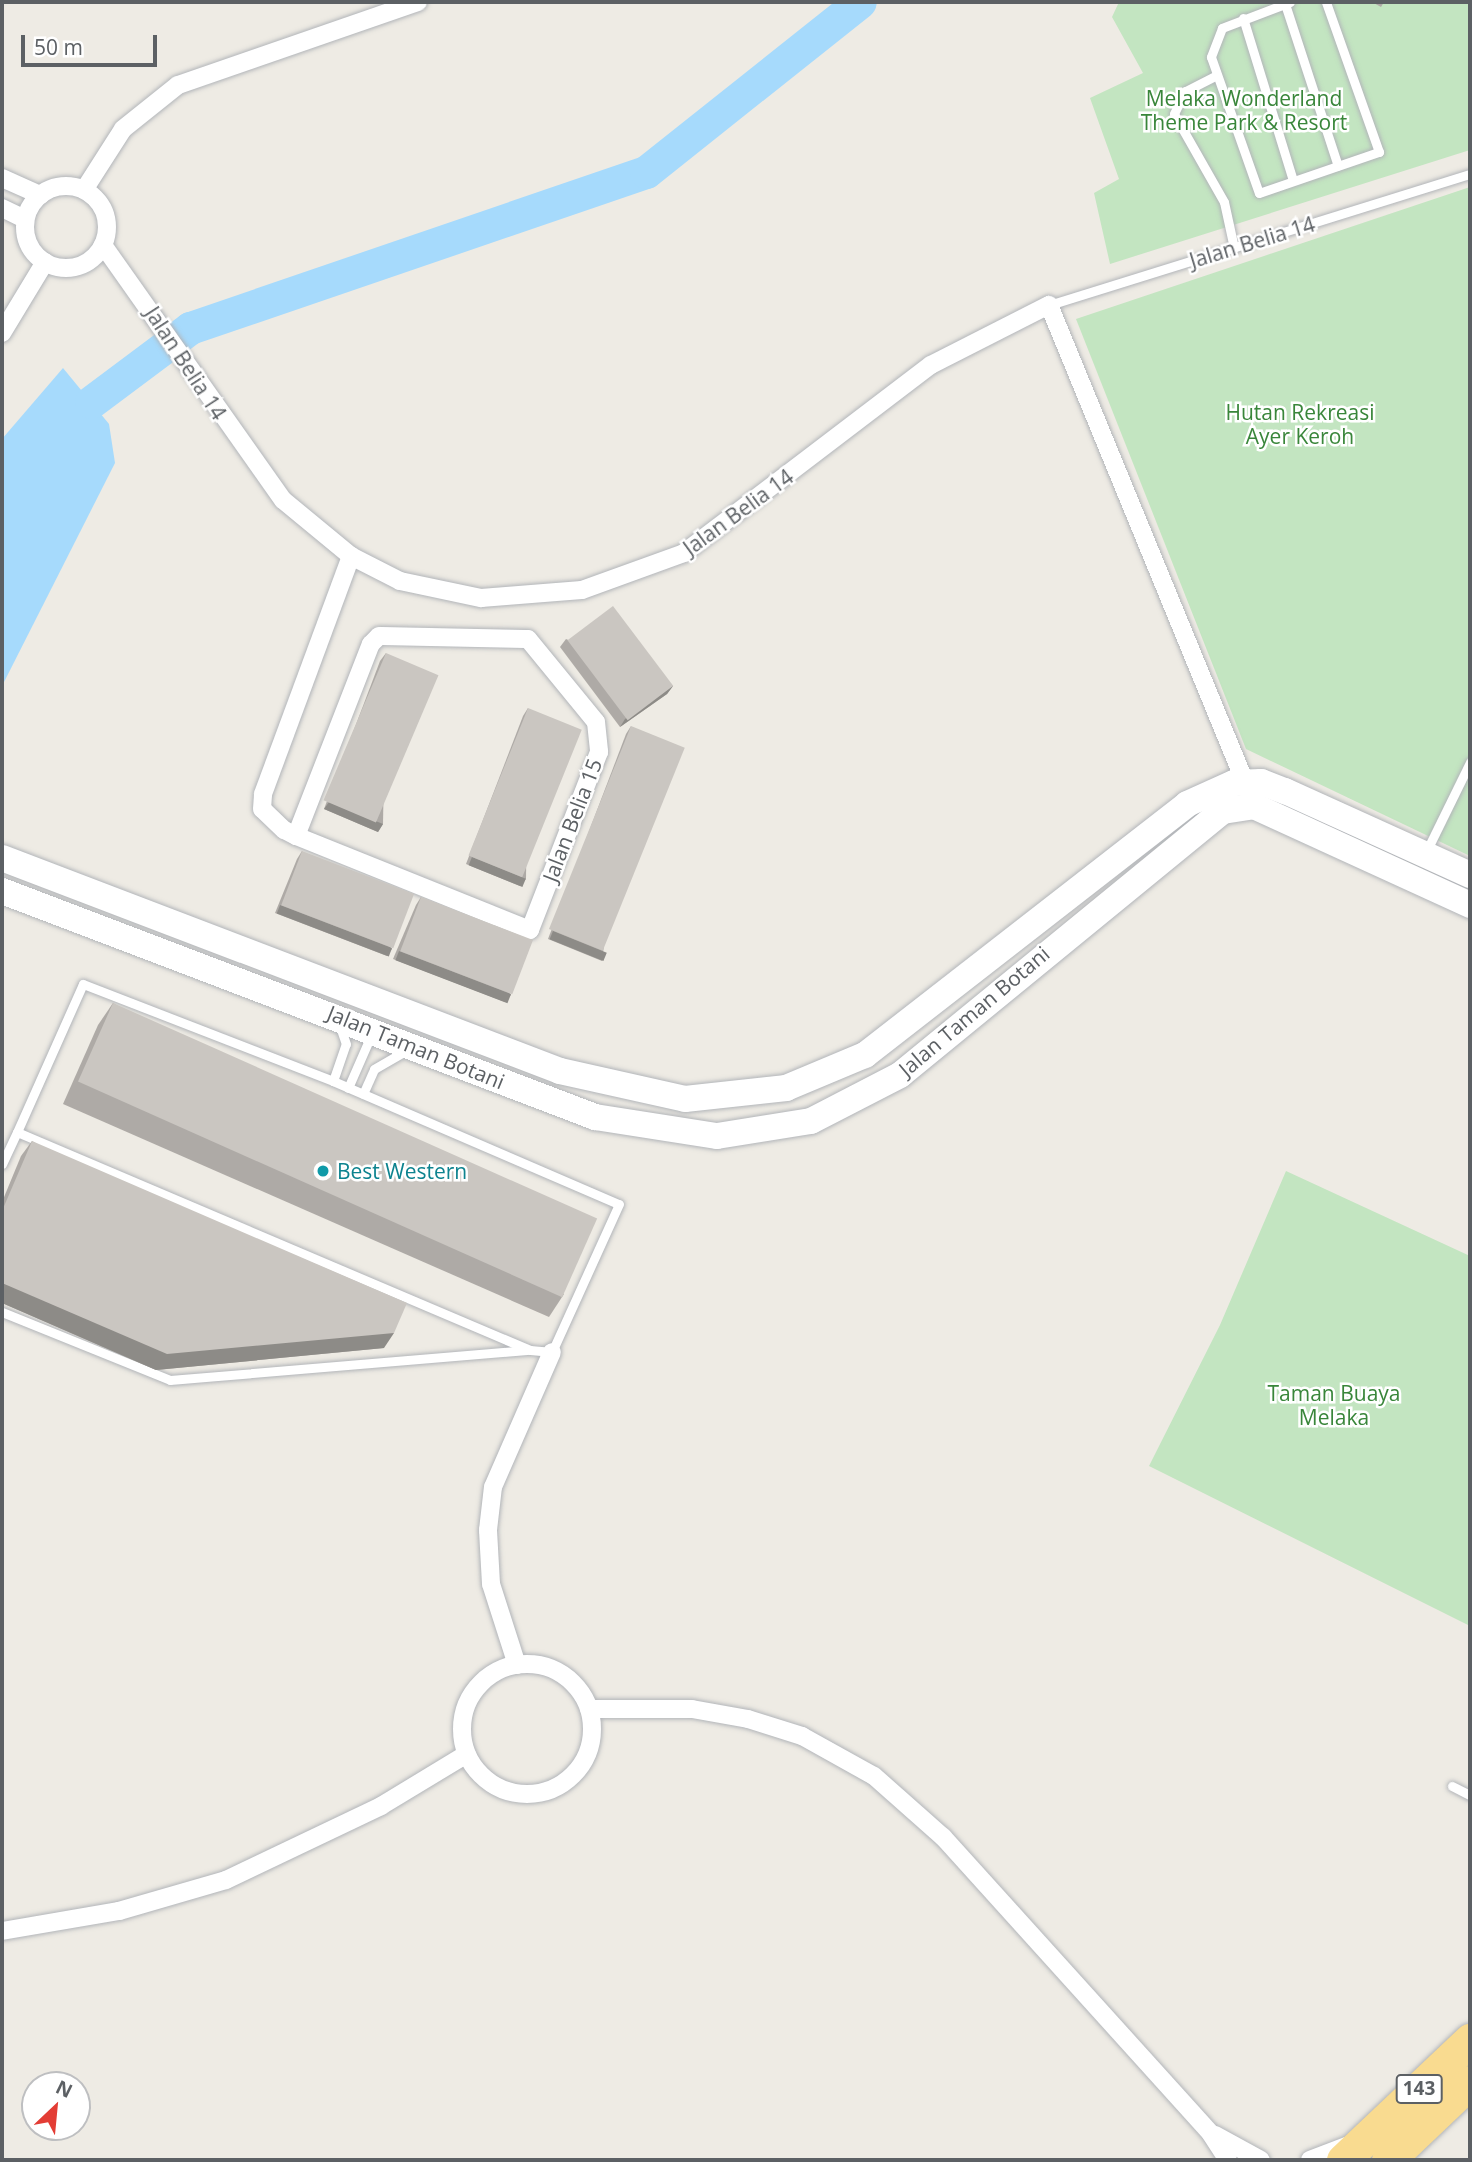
<!DOCTYPE html>
<html>
<head>
<meta charset="utf-8">
<style>
  body { margin:0 }
  #map { position:relative; width:1472px; height:2162px; overflow:hidden; background:#eeebe4; font-family:"Open Sans",sans-serif }
  div>[style] { position:absolute }
  [style*='--x'] { left:calc(var(--x)*1px); top:calc(var(--y)*1px); width:calc(var(--w)*1px); rotate:calc(var(--a)*1deg) }
  .green>* { inset:0; background:#c3e5c1 }
  .water>* { inset:0; background:#a6dafc }
  .river>* { height:33px; margin:-16.5px; padding:0 16.5px; transform-origin:16.5px; border-radius:16.5px; background:#a6dafc }
  .roads { filter:drop-shadow(0 0 2px #b2b5b9) drop-shadow(0 0 2px #b2b5b9) }
  .lane>* { height:9px; margin:-4.5px; padding:0 4.5px; transform-origin:4.5px; border-radius:4.5px; background:#fff }
  .street>* { height:18px; margin:-9px; padding:0 9px; transform-origin:9px; border-radius:9px; background:#fff }
  .street>.ring { margin:-9px; padding:0; box-sizing:content-box; background:none; border:18px solid #fff; border-radius:50% }
  .secondary>* { height:26px; margin:-13px; padding:0 13px; transform-origin:13px; border-radius:13px; background:#fff }
  .highway>* { height:33px; margin:-16.5px; padding:0 16.5px; transform-origin:16.5px; border-radius:16.5px; background:#f9db90 }
  .wall>* { inset:0; background:#aeaaa6 }
  .shaded-wall>* { inset:0; background:#8d8b87; transform-origin:0 0 }
  .building>* { inset:0; background:#cac6c1; transform-origin:0 0 }
  .dots>* { width:19px; height:19px; translate:-50% -50%; box-sizing:border-box; border:4px solid #fff; border-radius:50% }
  span { translate:-50% -50%; white-space:nowrap; text-align:center; line-height:1.15; -webkit-text-stroke:5px #fff; paint-order:stroke }
  .shield-label span { padding:2px 5px; background:#fff; border:2px solid; border-radius:5px; -webkit-text-stroke-width:0 }
  .shield-label { font-size:19px; color:#5c6064; font-weight:700 }
  .park-label { font-size:21px; color:#39863a }
  .street-label { font-size:21px; color:#5c6064 }
  .culture-label { font-size:21px; color:#0d838f }
  .left { translate:0 -50%; text-align:left }
  .frame { position:absolute; inset:0; border:4px solid #5c6064; pointer-events:none }
  .north { position:absolute; left:21px; top:2071px; width:70px; height:70px; box-sizing:border-box; background:#fff; border:2px solid #bebfc1; border-radius:50%; rotate:26deg; font-size:19px; font-weight:700; line-height:28px; text-align:center; color:#5c6064 }
  .north::after { content:''; display:block; margin:auto; width:24px; height:32px; background:#e33d35; clip-path:polygon(50% 0,100% 100%,50% 72%,0 100%) }
  .scale { position:absolute; left:21px; top:35px; width:136px; height:32px; box-sizing:border-box; border:4px solid #5c6064; border-top:0; padding-left:9px; font-size:21px; line-height:24px; white-space:nowrap; color:#5c6064; -webkit-text-stroke:5px #fff; paint-order:stroke }
</style>
</head>
<body>
<div id="map">
  <div class="green">
    <i style="clip-path:polygon(1119px 2px,1470px 2px,1470px 150px,1110px 264px,1094px 193px,1119px 179px,1090px 98px,1143px 73px,1112px 17px)"></i>
    <i style="clip-path:polygon(1470px 187px,1470px 856px,1246px 749px,1076px 319px)"></i>
    <i style="clip-path:polygon(1286px 1171px,1470px 1256px,1470px 1626px,1149px 1466px,1220px 1325px)"></i>
  </div>
  <div class="water">
    <i style="clip-path:polygon(63px 368px,109px 424px,115px 463px,2px 686px,2px 439px)"></i>
  </div>
  <div class="river">
    <i style="--x:91;--y:402;--w:124;--a:-36.8"></i>
    <i style="--x:190;--y:328;--w:482;--a:-18.9"></i>
    <i style="--x:646;--y:172;--w:273;--a:-38.5"></i>
  </div>
  <div class="roads">
    <div class="lane">
      <i style="--x:1290;--y:2;--w:73;--a:159.1"></i>
      <i style="--x:1222;--y:28;--w:31;--a:111"></i>
      <i style="--x:1211;--y:57;--w:144;--a:70.6"></i>
      <i style="--x:1259;--y:193;--w:127;--a:-18.9"></i>
      <i style="--x:1379;--y:152;--w:159;--a:-109.5"></i>
      <i style="--x:1285;--y:4;--w:170;--a:71.9"></i>
      <i style="--x:1243;--y:18;--w:170;--a:72.9"></i>
      <i style="--x:1215;--y:76;--w:34;--a:153"></i>
      <i style="--x:1185;--y:91;--w:25;--a:116"></i>
      <i style="--x:1174;--y:114;--w:101;--a:60.4"></i>
      <i style="--x:1224;--y:202;--w:47;--a:77.7"></i>
      <i style="--x:1049;--y:305;--w:441;--a:-17.3"></i>
      <i style="--x:1426;--y:852;--w:100;--a:-63.9"></i>
      <i style="--x:83;--y:984;--w:268;--a:21.2"></i>
      <i style="--x:333;--y:1081;--w:311;--a:23.3"></i>
      <i style="--x:619;--y:1204;--w:162;--a:114.4"></i>
      <i style="--x:552;--y:1352;--w:22;--a:-175"></i>
      <i style="--x:530;--y:1350;--w:557;--a:-156.98"></i>
      <i style="--x:17;--y:1132;--w:162;--a:-66"></i>
      <i style="--x:333;--y:1081;--w:39;--a:-71"></i>
      <i style="--x:346;--y:1044;--w:18;--a:-109"></i>
      <i style="--x:348;--y:1088;--w:60;--a:-66.4"></i>
      <i style="--x:363;--y:1094;--w:27;--a:-66"></i>
      <i style="--x:374;--y:1069;--w:34;--a:-30"></i>
      <i style="--x:2;--y:1164;--w:35;--a:-65"></i>
      <i style="--x:2;--y:1312;--w:181;--a:22"></i>
      <i style="--x:170;--y:1380;--w:358;--a:-4.8"></i>
      <i style="--x:1452;--y:1786;--w:20;--a:27"></i>
    </div>
    <div class="street">
      <i style="--x:2;--y:178;--w:42;--a:24.1"></i>
      <i class="ring" style="left:25px;top:186px;width:64px;height:64px"></i>
      <i style="--x:84;--y:190;--w:72;--a:-57.4"></i>
      <i style="--x:123;--y:129;--w:70;--a:-38.7"></i>
      <i style="--x:178;--y:85;--w:254;--a:-19.1"></i>
      <i style="--x:2;--y:208;--w:25;--a:26"></i>
      <i style="--x:103;--y:245;--w:312;--a:54.8"></i>
      <i style="--x:283;--y:500;--w:88;--a:39.5"></i>
      <i style="--x:351;--y:556;--w:55;--a:27"></i>
      <i style="--x:400;--y:581;--w:83;--a:11.9"></i>
      <i style="--x:481;--y:598;--w:101;--a:-4.5"></i>
      <i style="--x:582;--y:590;--w:109;--a:-19.9"></i>
      <i style="--x:684;--y:553;--w:310;--a:-37.3"></i>
      <i style="--x:931;--y:365;--w:132;--a:-27"></i>
      <i style="--x:1049;--y:305;--w:526;--a:67.67"></i>
      <i style="--x:2;--y:333;--w:83;--a:-58.8"></i>
      <i style="--x:296;--y:836;--w:206;--a:-68.7"></i>
      <i style="--x:371;--y:644;--w:11;--a:-45"></i>
      <i style="--x:379;--y:636;--w:149;--a:1.2"></i>
      <i style="--x:528;--y:639;--w:107;--a:50.7"></i>
      <i style="--x:596;--y:722;--w:30;--a:84"></i>
      <i style="--x:599;--y:752;--w:191;--a:111.2"></i>
      <i style="--x:530;--y:930;--w:252;--a:-158.1"></i>
      <i style="--x:296;--y:836;--w:13;--a:-153"></i>
      <i style="--x:284;--y:830;--w:30;--a:-136"></i>
      <i style="--x:262;--y:809;--w:15;--a:-86"></i>
      <i style="--x:263;--y:794;--w:254;--a:-69.7"></i>
      <i class="ring" style="left:462px;top:1664px;width:112px;height:112px"></i>
      <i style="--x:517;--y:1665;--w:85;--a:-107.8"></i>
      <i style="--x:491;--y:1584;--w:54;--a:-93.2"></i>
      <i style="--x:488;--y:1530;--w:43;--a:-83.4"></i>
      <i style="--x:493;--y:1487;--w:147;--a:-66.4"></i>
      <i style="--x:589;--y:1709;--w:103;--a:0"></i>
      <i style="--x:692;--y:1709;--w:57;--a:10.1"></i>
      <i style="--x:748;--y:1719;--w:57;--a:17.5"></i>
      <i style="--x:802;--y:1736;--w:82;--a:29.1"></i>
      <i style="--x:874;--y:1776;--w:92;--a:41.5"></i>
      <i style="--x:943;--y:1837;--w:400;--a:47.9"></i>
      <i style="--x:1211;--y:2134;--w:31;--a:57"></i>
      <i style="--x:2;--y:1931;--w:119;--a:-9.7"></i>
      <i style="--x:119;--y:1911;--w:111;--a:-16.2"></i>
      <i style="--x:226;--y:1880;--w:172;--a:-25.5"></i>
      <i style="--x:381;--y:1806;--w:100;--a:-31.2"></i>
      <i style="--x:1215;--y:2135;--w:52;--a:28.5"></i>
      <i style="--x:1310;--y:2160;--w:42;--a:-21"></i>
    </div>
    <div class="secondary">
      <i style="--x:2;--y:858;--w:597;--a:20.89"></i>
      <i style="--x:560;--y:1071;--w:128;--a:12.6"></i>
      <i style="--x:685;--y:1099;--w:102;--a:-6.2"></i>
      <i style="--x:786;--y:1088;--w:86;--a:-22.7"></i>
      <i style="--x:865;--y:1055;--w:408;--a:-37.9"></i>
      <i style="--x:1187;--y:804;--w:51;--a:-24.1"></i>
      <i style="--x:1234;--y:783;--w:27;--a:-2"></i>
      <i style="--x:1261;--y:782;--w:26;--a:21"></i>
      <i style="--x:1285;--y:791;--w:203;--a:24.4"></i>
      <i style="--x:2;--y:891;--w:635;--a:20.86"></i>
      <i style="--x:595;--y:1117;--w:123;--a:8.9"></i>
      <i style="--x:717;--y:1136;--w:95;--a:-9.1"></i>
      <i style="--x:811;--y:1121;--w:100;--a:-27.3"></i>
      <i style="--x:900;--y:1075;--w:417;--a:-39.3"></i>
      <i style="--x:1223;--y:811;--w:31;--a:-9"></i>
      <i style="--x:1254;--y:806;--w:238;--a:24.6"></i>
    </div>
    <div class="highway">
      <i style="--x:1343;--y:2160;--w:175;--a:-43.4"></i>
      <i style="--x:1388;--y:2160;--w:113;--a:-43.6"></i>
    </div>
  </div>
  <div class="wall">
    <i style="clip-path:polygon(1372px 2px,1384px 2px,1381px 7px)"></i>
    <i style="clip-path:polygon(566px 639px,673px 686px,667px 694px,620px 727px,560px 647px)"></i>
    <i style="clip-path:polygon(386px 653px,383px 824px,378px 832px,324px 809px,380px 661px)"></i>
    <i style="clip-path:polygon(528px 708px,526px 879px,520px 886px,466px 864px,523px 716px)"></i>
    <i style="clip-path:polygon(631px 726px,602px 961px,548px 939px,626px 734px)"></i>
    <i style="clip-path:polygon(302px 851px,392px 949px,387px 956px,275px 913px,297px 859px)"></i>
    <i style="clip-path:polygon(421px 897px,511px 995px,505px 1002px,393px 959px,416px 905px)"></i>
    <i style="clip-path:polygon(113px 1003px,564px 1294px,549px 1317px,63px 1104px,98px 1025px)"></i>
    <i style="clip-path:polygon(32px 1141px,384px 1348px,156px 1370px,2px 1303px,2px 1202px,21px 1156px)"></i>
  </div>
  <div class="shaded-wall">
    <i style="clip-path:polygon(673px 686px,667px 694px,620px 727px,625px 719px)"></i>
    <i style="clip-path:polygon(329px 802px,383px 824px,378px 832px,324px 809px)"></i>
    <i style="left:472px;top:857px;width:58px;height:9px;rotate:22deg"></i>
    <i style="left:280px;top:905px;width:120px;height:9px;rotate:21deg"></i>
    <i style="left:553px;top:931px;width:58px;height:9px;rotate:22deg"></i>
    <i style="left:399px;top:951px;width:120px;height:10px;rotate:21deg"></i>
    <i style="clip-path:polygon(2px 1283px,394px 1333px,384px 1348px,156px 1370px,2px 1303px)"></i>
  </div>
  <div class="building">
    <i style="left:613px;top:606px;width:100px;height:57px;rotate:53deg"></i>
    <i style="left:386px;top:653px;width:57px;height:160px;rotate:23deg"></i>
    <i style="left:528px;top:708px;width:58px;height:159px;rotate:22deg"></i>
    <i style="left:631px;top:726px;width:58px;height:219px;rotate:22deg"></i>
    <i style="left:302px;top:851px;width:120px;height:58px;rotate:21deg"></i>
    <i style="left:421px;top:897px;width:120px;height:58px;rotate:21deg"></i>
    <i style="left:113px;top:1003px;width:530px;height:86px;rotate:24deg"></i>
    <i style="clip-path:polygon(32px 1141px,407px 1303px,394px 1333px,167px 1354px,2px 1283px,2px 1211px)"></i>
  </div>
  <div class="dots">
    <i style="left:323px;top:1171px;background:#0f9aa8"></i>
  </div>
  <div class="shield-label">
    <span style="left:1419px;top:2089px">143</span>
  </div>
  <div class="park-label">
    <span style="left:1244px;top:110px">Melaka Wonderland<br>Theme Park &amp; Resort</span>
    <span style="left:1300px;top:424px">Hutan Rekreasi<br>Ayer Keroh</span>
    <span style="left:1334px;top:1405px">Taman Buaya<br>Melaka</span>
  </div>
  <div class="street-label">
    <span style="left:1252px;top:242px;rotate:-17deg">Jalan Belia 14</span>
    <span style="left:186px;top:363px;rotate:57deg">Jalan Belia 14</span>
    <span style="left:738px;top:512px;rotate:-36deg">Jalan Belia 14</span>
    <span style="left:572px;top:820px;rotate:-69deg">Jalan Belia 15</span>
    <span style="left:974px;top:1011px;rotate:-40deg">Jalan Taman Botani</span>
    <span style="left:416px;top:1047px;rotate:22deg">Jalan Taman Botani</span>
  </div>
  <div class="culture-label">
    <span class="left" style="left:337px;top:1171px">Best Western</span>
  </div>
  <div class="frame"></div>
  <div class="north">N</div>
  <div class="scale">50 m</div>
</div>
</body>
</html>
